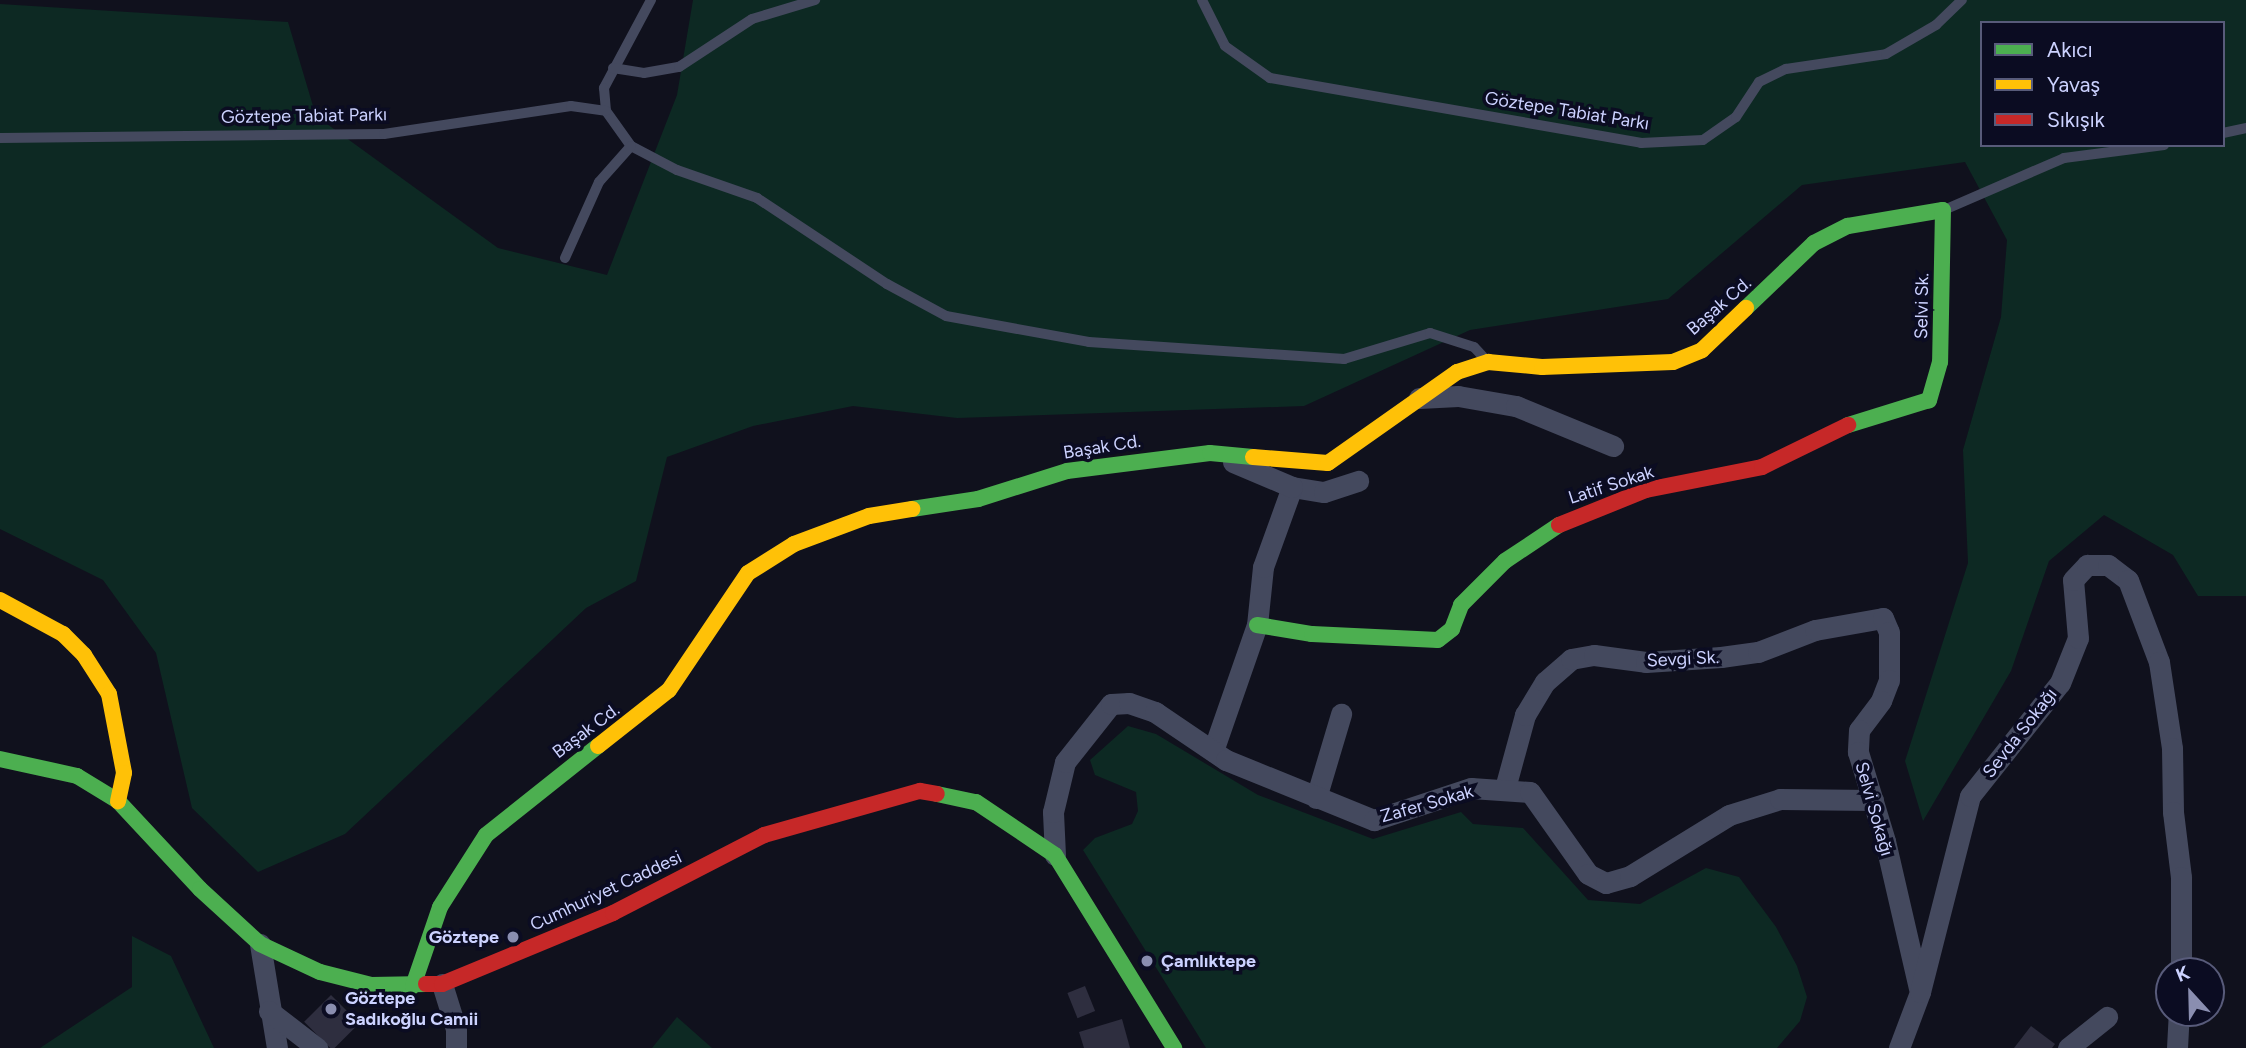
<!DOCTYPE html>
<html>
<head>
<meta charset="utf-8">
<style>
  body { margin:0 }
  #map { position:relative; width:2246px; height:1048px; overflow:hidden; background:#10111d; font-family:Figtree,sans-serif }
  div>[style] { position:absolute }
  [style*='--x'] { left:calc(var(--x)*1px); top:calc(var(--y)*1px); width:calc(var(--w)*1px); rotate:calc(var(--a)*1deg) }
  .green>* { inset:0; background:#0d2923 }
  .building>* { inset:0; background:#2e2e3f; transform-origin:0 0 }
  .lane>* { height:10px; margin:-5px; padding:0 5px; transform-origin:5px; border-radius:5px; background:#44495e }
  .street>* { height:21px; margin:-10.5px; padding:0 10.5px; transform-origin:10.5px; border-radius:10.5px; background:#44495e }
  .fast>* { height:16px; margin:-8px; padding:0 8px; transform-origin:8px; border-radius:8px; background:#4caf50 }
  .slow>* { height:16px; margin:-8px; padding:0 8px; transform-origin:8px; border-radius:8px; background:#ffc107 }
  .jam>* { height:16px; margin:-8px; padding:0 8px; transform-origin:8px; border-radius:8px; background:#c62828 }
  .dots>* { width:19px; height:19px; translate:-50% -50%; box-sizing:border-box; border:4px solid #0b0c22; border-radius:50% }
  span { translate:-50% -50%; white-space:nowrap; text-align:center; line-height:1.15; -webkit-text-stroke:7px #0b0c22; paint-order:stroke }
  .street-label { font-size:18px; color:#ccd2ff }
  .poi-label { font-size:18px; color:#ccd2ff; font-weight:700 }
  .right { translate:-100% -50%; text-align:right }
  .left { translate:0 -50%; text-align:left }
  .legend { position:absolute; left:1980px; top:21px; width:245px; height:126px; box-sizing:border-box; background:#0b0c22; border:2px solid #585b7a; margin:0; padding:9px 12px; list-style:none; font-size:21px; color:#ccd2ff }
  .legend li { display:flex; align-items:center; gap:14px; height:35px }
  .legend b { width:35px; border:2px solid #585b7a }
  .north { position:absolute; left:2155px; top:957px; width:70px; height:70px; box-sizing:border-box; background:#0b0c22; border:2px solid #585b7a; border-radius:50%; rotate:338deg; font-size:19px; font-weight:700; line-height:28px; text-align:center; color:#ccd2ff }
  .north::after { content:''; display:block; margin:auto; width:24px; height:32px; background:#8a8eb0; clip-path:polygon(50% 0,100% 100%,50% 72%,0 100%) }
</style>
</head>
<body>
<div id="map">
  <div class="green">
    <i style="clip-path:polygon(evenodd,693px 0,2246px 0,2246px 596px,2198px 596px,2173px 555px,2104px 515px,2049px 561px,2011px 671px,1923px 821px,1905px 761px,1968px 563px,1963px 450px,2001px 317px,2007px 240px,1965px 162px,1802px 185px,1668px 299px,1470px 330px,1304px 406px,957px 418px,853px 406px,753px 426px,667px 457px,636px 581px,586px 608px,345px 834px,258px 872px,192px 808px,156px 653px,103px 580px,0 529px,0 4px,288px 22px,316px 116px,498px 248px,607px 275px,677px 95px,693px 0,1982px 23px,2223px 23px,2223px 145px,1982px 145px,1982px 23px)"></i>
    <i style="clip-path:polygon(1128px 726px,1156px 734px,1258px 795px,1373px 839px,1461px 812px,1473px 824px,1523px 828px,1588px 900px,1640px 904px,1706px 868px,1739px 877px,1776px 927px,1797px 966px,1807px 997px,1800px 1021px,1777px 1048px,1206px 1048px,1083px 850px,1095px 838px,1132px 824px,1138px 811px,1136px 792px,1095px 775px,1090px 760px)"></i>
    <i style="clip-path:polygon(132px 936px,171px 956px,214px 1048px,40px 1048px,132px 987px)"></i>
    <i style="clip-path:polygon(677px 1017px,712px 1048px,652px 1048px)"></i>
  </div>
  <div class="building">
    <i style="left:1085px;top:986px;width:27px;height:19px;rotate:68deg"></i>
    <i style="left:331px;top:995px;width:40px;height:38px;rotate:45deg"></i>
    <i style="clip-path:polygon(1122px 1019px,1130px 1048px,1084px 1048px,1079px 1032px)"></i>
    <i style="clip-path:polygon(2031px 1026px,2055px 1044px,2052px 1048px,2014px 1048px)"></i>
  </div>
  <div class="lane">
    <i style="--x:651;--y:0;--w:100;--a:118.1"></i>
    <i style="--x:604;--y:88;--w:23;--a:85"></i>
    <i style="--x:606;--y:111;--w:43;--a:54.5"></i>
    <i style="--x:631;--y:146;--w:52;--a:27.6"></i>
    <i style="--x:677;--y:170;--w:85;--a:19.3"></i>
    <i style="--x:757;--y:198;--w:156;--a:33.5"></i>
    <i style="--x:887;--y:284;--w:67;--a:28.5"></i>
    <i style="--x:946;--y:316;--w:145;--a:10.3"></i>
    <i style="--x:1089;--y:342;--w:256;--a:3.8"></i>
    <i style="--x:1344;--y:359;--w:90;--a:-16.8"></i>
    <i style="--x:1430;--y:333;--w:46;--a:17.7"></i>
    <i style="--x:1474;--y:347;--w:18;--a:47"></i>
    <i style="--x:1202;--y:0;--w:51;--a:63.4"></i>
    <i style="--x:1225;--y:46;--w:55;--a:35.4"></i>
    <i style="--x:1270;--y:78;--w:377;--a:9.9"></i>
    <i style="--x:1641;--y:143;--w:62;--a:-2.8"></i>
    <i style="--x:1703;--y:140;--w:40;--a:-34.9"></i>
    <i style="--x:1736;--y:117;--w:42;--a:-56.7"></i>
    <i style="--x:1759;--y:82;--w:30;--a:-26"></i>
    <i style="--x:1786;--y:69;--w:101;--a:-8.5"></i>
    <i style="--x:1886;--y:54;--w:58;--a:-30.1"></i>
    <i style="--x:1936;--y:25;--w:36;--a:-44"></i>
    <i style="--x:613;--y:68;--w:31;--a:9"></i>
    <i style="--x:644;--y:73;--w:36;--a:-10"></i>
    <i style="--x:679;--y:67;--w:87;--a:-33.3"></i>
    <i style="--x:752;--y:19;--w:66;--a:-16.8"></i>
    <i style="--x:2223;--y:133;--w:24;--a:-12"></i>
    <i style="--x:0;--y:138;--w:384;--a:-0.6"></i>
    <i style="--x:384;--y:134;--w:189;--a:-8.5"></i>
    <i style="--x:571;--y:106;--w:35;--a:8"></i>
    <i style="--x:1944;--y:210;--w:131;--a:-23.4"></i>
    <i style="--x:2064;--y:158;--w:101;--a:-7.4"></i>
    <i style="--x:565;--y:258;--w:83;--a:-65.9"></i>
    <i style="--x:599;--y:182;--w:48;--a:-48.4"></i>
  </div>
  <div class="street">
    <i style="--x:1419;--y:398;--w:39;--a:-3"></i>
    <i style="--x:1458;--y:396;--w:59;--a:9.8"></i>
    <i style="--x:1516;--y:406;--w:105;--a:22.4"></i>
    <i style="--x:1292;--y:487;--w:32;--a:9"></i>
    <i style="--x:1324;--y:492;--w:36;--a:-18"></i>
    <i style="--x:1213;--y:751;--w:133;--a:-70.8"></i>
    <i style="--x:1257;--y:625;--w:58;--a:-84.1"></i>
    <i style="--x:1263;--y:567;--w:85;--a:-70.1"></i>
    <i style="--x:1292;--y:487;--w:64;--a:-157"></i>
    <i style="--x:1505;--y:788;--w:76;--a:-74.7"></i>
    <i style="--x:1525;--y:715;--w:39;--a:-59"></i>
    <i style="--x:1545;--y:682;--w:35;--a:-41"></i>
    <i style="--x:1571;--y:659;--w:23;--a:-10"></i>
    <i style="--x:1594;--y:655;--w:52;--a:7.7"></i>
    <i style="--x:1646;--y:662;--w:75;--a:-3.8"></i>
    <i style="--x:1721;--y:657;--w:37;--a:-8"></i>
    <i style="--x:1758;--y:652;--w:61;--a:-21.1"></i>
    <i style="--x:1815;--y:630;--w:69;--a:-10"></i>
    <i style="--x:1883;--y:618;--w:15;--a:67"></i>
    <i style="--x:1889;--y:632;--w:48;--a:90"></i>
    <i style="--x:1889;--y:680;--w:22;--a:111"></i>
    <i style="--x:1881;--y:701;--w:36;--a:127"></i>
    <i style="--x:1859;--y:730;--w:22;--a:93"></i>
    <i style="--x:1858;--y:752;--w:93;--a:73.1"></i>
    <i style="--x:1885;--y:841;--w:151;--a:77"></i>
    <i style="--x:1316;--y:798;--w:88;--a:-73.4"></i>
    <i style="--x:1055;--y:855;--w:43;--a:-92.7"></i>
    <i style="--x:1053;--y:812;--w:51;--a:-76.5"></i>
    <i style="--x:1065;--y:762;--w:74;--a:-51.6"></i>
    <i style="--x:1111;--y:704;--w:18;--a:-3"></i>
    <i style="--x:1129;--y:703;--w:28;--a:19"></i>
    <i style="--x:1155;--y:712;--w:86;--a:34.1"></i>
    <i style="--x:1226;--y:760;--w:160;--a:22.1"></i>
    <i style="--x:1374;--y:820;--w:102;--a:-18.3"></i>
    <i style="--x:1471;--y:788;--w:59;--a:3.9"></i>
    <i style="--x:1530;--y:792;--w:100;--a:54.7"></i>
    <i style="--x:1588;--y:874;--w:20;--a:27"></i>
    <i style="--x:1606;--y:883;--w:25;--a:-16"></i>
    <i style="--x:1630;--y:876;--w:116;--a:-31.6"></i>
    <i style="--x:1729;--y:815;--w:53;--a:-17.4"></i>
    <i style="--x:1780;--y:799;--w:93;--a:0.6"></i>
    <i style="--x:260;--y:944;--w:105;--a:80.7"></i>
    <i style="--x:442;--y:984;--w:47;--a:72.7"></i>
    <i style="--x:456;--y:1029;--w:19;--a:90"></i>
    <i style="--x:269;--y:1011;--w:61;--a:37.6"></i>
    <i style="--x:1899;--y:1048;--w:60;--a:-69.4"></i>
    <i style="--x:1920;--y:992;--w:202;--a:-75.7"></i>
    <i style="--x:1970;--y:796;--w:144;--a:-51.5"></i>
    <i style="--x:2060;--y:683;--w:48;--a:-68.2"></i>
    <i style="--x:2078;--y:638;--w:58;--a:-94.9"></i>
    <i style="--x:2073;--y:580;--w:21;--a:-47"></i>
    <i style="--x:2087;--y:565;--w:21;--a:0"></i>
    <i style="--x:2108;--y:565;--w:25;--a:37"></i>
    <i style="--x:2128;--y:580;--w:88;--a:69.3"></i>
    <i style="--x:2159;--y:662;--w:87;--a:81.4"></i>
    <i style="--x:2172;--y:748;--w:64;--a:89.1"></i>
    <i style="--x:2173;--y:812;--w:65;--a:83"></i>
    <i style="--x:2181;--y:877;--w:94;--a:90"></i>
    <i style="--x:2068;--y:1048;--w:50;--a:-38.5"></i>
    <i style="--x:2177;--y:1048;--w:35;--a:-87"></i>
  </div>
  <div class="fast">
    <i style="--x:1746;--y:308;--w:94;--a:-43.7"></i>
    <i style="--x:1814;--y:243;--w:38;--a:-27"></i>
    <i style="--x:1848;--y:226;--w:96;--a:-9.6"></i>
    <i style="--x:1943;--y:210;--w:152;--a:91.1"></i>
    <i style="--x:1940;--y:362;--w:40;--a:106"></i>
    <i style="--x:1929;--y:400;--w:85;--a:162.8"></i>
    <i style="--x:912;--y:509;--w:67;--a:-8.6"></i>
    <i style="--x:978;--y:499;--w:93;--a:-17.5"></i>
    <i style="--x:1067;--y:471;--w:144;--a:-7.2"></i>
    <i style="--x:1210;--y:453;--w:43;--a:5.3"></i>
    <i style="--x:1257;--y:625;--w:56;--a:9.3"></i>
    <i style="--x:1312;--y:634;--w:126;--a:2.7"></i>
    <i style="--x:1438;--y:640;--w:18;--a:-38"></i>
    <i style="--x:1452;--y:629;--w:26;--a:-69"></i>
    <i style="--x:1461;--y:605;--w:62;--a:-45"></i>
    <i style="--x:1505;--y:561;--w:65;--a:-33.7"></i>
    <i style="--x:0;--y:759;--w:79;--a:12.4"></i>
    <i style="--x:77;--y:776;--w:48;--a:31.4"></i>
    <i style="--x:118;--y:801;--w:120;--a:47"></i>
    <i style="--x:200;--y:889;--w:81;--a:42.5"></i>
    <i style="--x:260;--y:944;--w:66;--a:25"></i>
    <i style="--x:320;--y:972;--w:53;--a:14.3"></i>
    <i style="--x:371;--y:985;--w:55;--a:-1"></i>
    <i style="--x:937;--y:794;--w:40;--a:12"></i>
    <i style="--x:976;--y:802;--w:95;--a:33.9"></i>
    <i style="--x:1055;--y:855;--w:227;--a:58.3"></i>
    <i style="--x:413;--y:986;--w:83;--a:-71.1"></i>
    <i style="--x:440;--y:907;--w:85;--a:-57.4"></i>
    <i style="--x:486;--y:835;--w:143;--a:-38.5"></i>
  </div>
  <div class="slow">
    <i style="--x:1253;--y:457;--w:75;--a:4.6"></i>
    <i style="--x:1328;--y:463;--w:158;--a:-35.2"></i>
    <i style="--x:1457;--y:372;--w:33;--a:-18"></i>
    <i style="--x:1488;--y:362;--w:54;--a:5.3"></i>
    <i style="--x:1542;--y:367;--w:131;--a:-2.2"></i>
    <i style="--x:1673;--y:362;--w:31;--a:-22"></i>
    <i style="--x:1702;--y:350;--w:61;--a:-43.7"></i>
    <i style="--x:0;--y:600;--w:72;--a:28.4"></i>
    <i style="--x:63;--y:634;--w:30;--a:45"></i>
    <i style="--x:84;--y:655;--w:46;--a:57.3"></i>
    <i style="--x:109;--y:694;--w:80;--a:79.2"></i>
    <i style="--x:124;--y:773;--w:29;--a:102"></i>
    <i style="--x:598;--y:746;--w:90;--a:-38.3"></i>
    <i style="--x:669;--y:690;--w:141;--a:-56"></i>
    <i style="--x:748;--y:573;--w:54;--a:-32.2"></i>
    <i style="--x:794;--y:544;--w:80;--a:-20.5"></i>
    <i style="--x:869;--y:516;--w:44;--a:-9.2"></i>
  </div>
  <div class="jam">
    <i style="--x:1559;--y:525;--w:94;--a:-21.9"></i>
    <i style="--x:1646;--y:490;--w:118;--a:-11.2"></i>
    <i style="--x:1762;--y:467;--w:96;--a:-26"></i>
    <i style="--x:426;--y:984;--w:16;--a:0"></i>
    <i style="--x:442;--y:984;--w:185;--a:-22.5"></i>
    <i style="--x:613;--y:913;--w:170;--a:-27.3"></i>
    <i style="--x:764;--y:835;--w:162;--a:-15.8"></i>
    <i style="--x:920;--y:791;--w:17;--a:10"></i>
  </div>
  <div class="dots">
    <i style="left:513px;top:937px;background:#8a8eb0"></i>
    <i style="left:1147px;top:961px;background:#8a8eb0"></i>
    <i style="left:331px;top:1009px;background:#8a8eb0"></i>
  </div>
  <div class="street-label">
    <span style="left:1567px;top:111px;rotate:9deg">Göztepe Tabiat Parkı</span>
    <span style="left:304px;top:116px;rotate:-1deg">Göztepe Tabiat Parkı</span>
    <span style="left:1719px;top:306px;rotate:-41deg">Başak Cd.</span>
    <span style="left:1922px;top:306px;rotate:-89deg">Selvi Sk.</span>
    <span style="left:1102px;top:447px;rotate:-9deg">Başak Cd.</span>
    <span style="left:1611px;top:485px;rotate:-18deg">Latif Sokak</span>
    <span style="left:1683px;top:659px;rotate:-3deg">Sevgi Sk.</span>
    <span style="left:586px;top:731px;rotate:-37deg">Başak Cd.</span>
    <span style="left:2020px;top:733px;rotate:-52deg">Sevda Sokağı</span>
    <span style="left:1427px;top:804px;rotate:-16deg">Zafer Sokak</span>
    <span style="left:1874px;top:809px;rotate:74deg">Selvi Sokağı</span>
    <span style="left:606px;top:891px;rotate:-25deg">Cumhuriyet Caddesi</span>
  </div>
  <div class="poi-label">
    <span class="right" style="left:499px;top:937px">Göztepe</span>
    <span class="left" style="left:1161px;top:961px">Çamlıktepe</span>
    <span class="left" style="left:345px;top:1009px">Göztepe<br>Sadıkoğlu Camii</span>
  </div>
  <ul class="legend">
  <li><b style="height:9px;background:#4caf50"></b>Akıcı</li>
  <li><b style="height:9px;background:#ffc107"></b>Yavaş</li>
  <li><b style="height:9px;background:#c62828"></b>Sıkışık</li>
  </ul>
  <div class="north">K</div>
</div>
</body>
</html>
